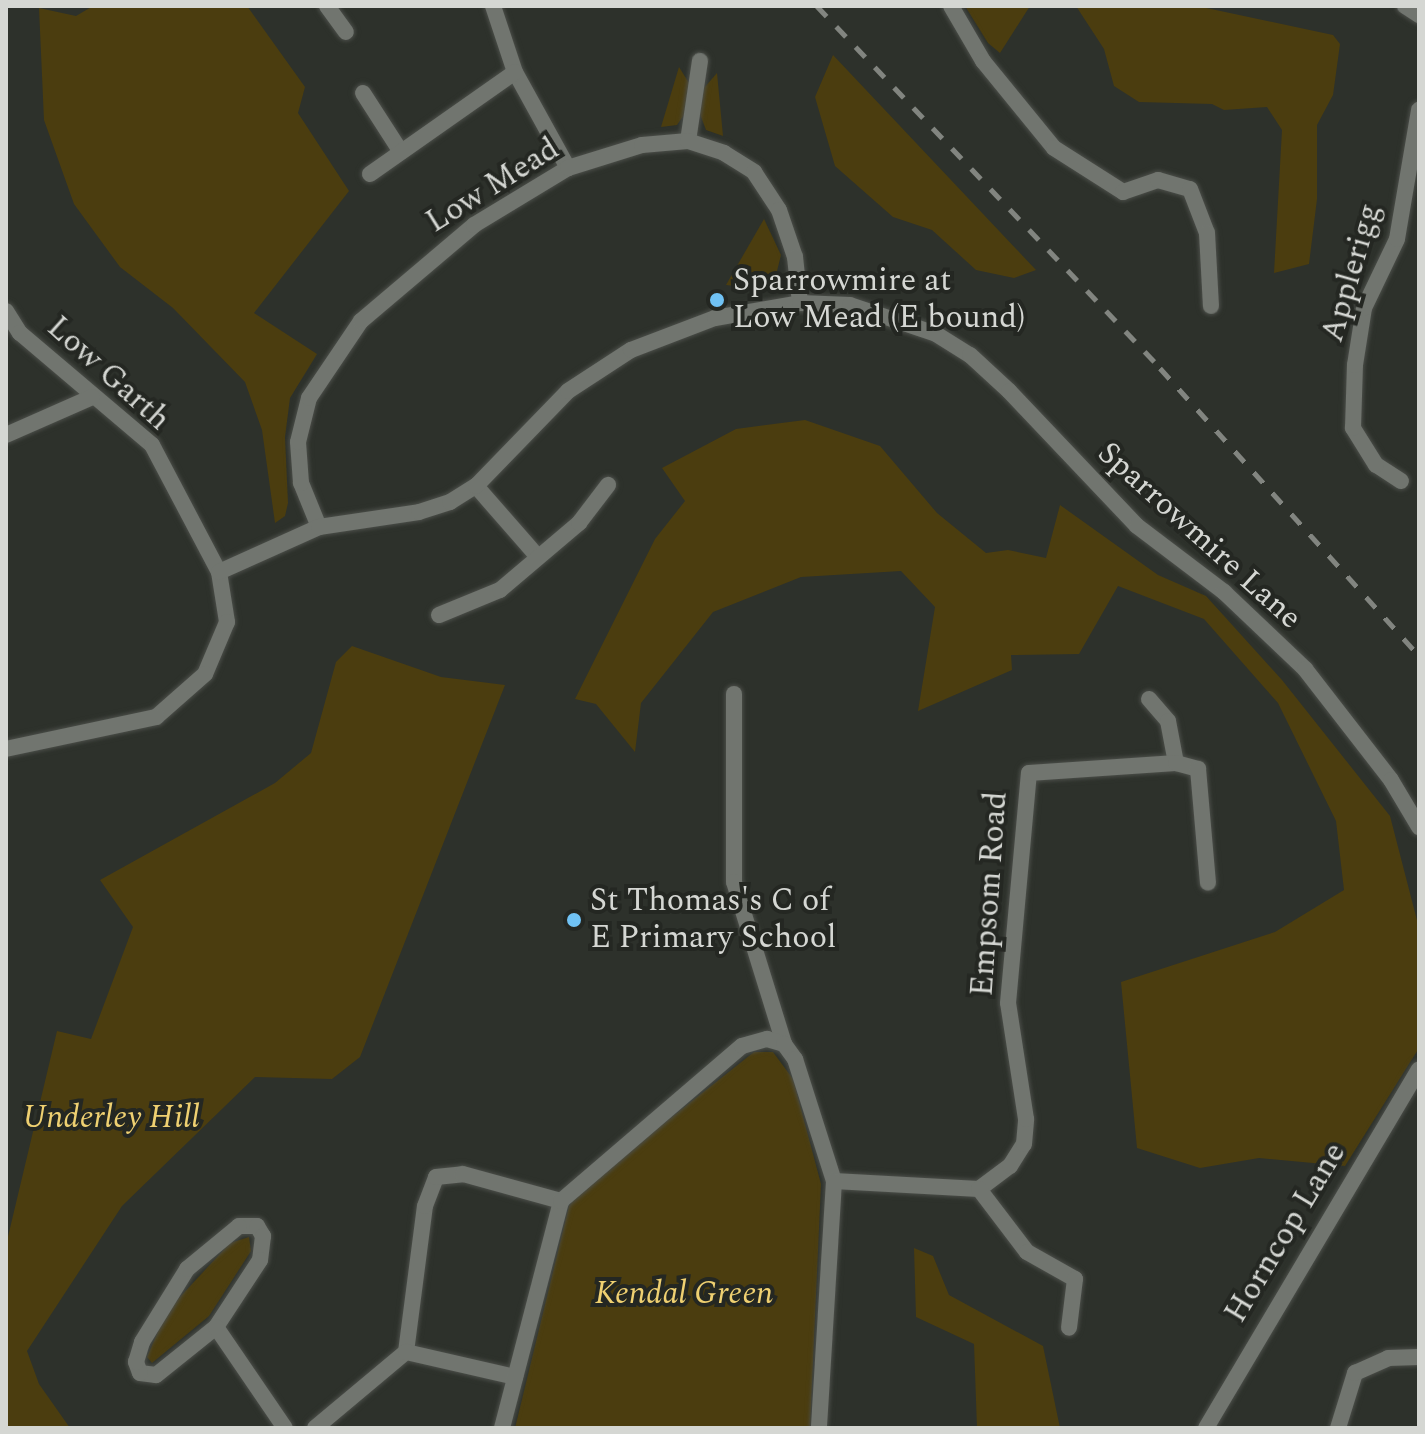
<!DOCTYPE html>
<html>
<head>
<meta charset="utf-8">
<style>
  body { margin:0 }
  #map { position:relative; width:1425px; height:1434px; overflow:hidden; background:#2d312b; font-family:Spectral,serif }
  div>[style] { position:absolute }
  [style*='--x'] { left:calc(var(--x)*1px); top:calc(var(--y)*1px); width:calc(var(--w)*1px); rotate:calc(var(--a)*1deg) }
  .green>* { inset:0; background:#4b3d0f }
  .roads { filter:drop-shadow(0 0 2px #4b4e49) drop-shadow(0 0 2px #4b4e49) }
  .minor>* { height:16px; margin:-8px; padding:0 8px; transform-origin:8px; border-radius:8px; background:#71756f }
  .rail>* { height:5px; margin-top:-2.5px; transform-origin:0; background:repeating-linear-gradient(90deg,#828580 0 14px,transparent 0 28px) }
  .dots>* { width:22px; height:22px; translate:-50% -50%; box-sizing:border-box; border:4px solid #242722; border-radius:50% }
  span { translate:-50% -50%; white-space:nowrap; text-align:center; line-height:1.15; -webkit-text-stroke:8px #242722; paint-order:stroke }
  .street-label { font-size:32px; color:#d5d7d3 }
  .poi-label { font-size:32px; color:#d5d7d3 }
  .left { translate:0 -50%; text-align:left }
  .park-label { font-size:32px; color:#efd071; font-style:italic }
  .frame { position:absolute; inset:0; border:8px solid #d5d7d3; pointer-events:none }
</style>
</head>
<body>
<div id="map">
  <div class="green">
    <i style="clip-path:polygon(93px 6px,247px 6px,305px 87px,298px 113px,349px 191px,254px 313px,317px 354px,290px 398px,285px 437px,288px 503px,285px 516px,275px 523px,262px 430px,245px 382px,173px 308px,120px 267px,74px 204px,44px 120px,39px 8px,76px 16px)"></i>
    <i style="clip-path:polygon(965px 6px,1030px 6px,1000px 53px,988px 43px)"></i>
    <i style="clip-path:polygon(1076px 6px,1197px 6px,1333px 35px,1340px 44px,1333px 95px,1317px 125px,1317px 199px,1309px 264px,1274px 273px,1282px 130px,1267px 107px,1224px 110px,1212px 104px,1139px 102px,1114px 86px,1104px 49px)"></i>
    <i style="clip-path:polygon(833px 55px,1036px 270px,1014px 278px,976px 270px,932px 230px,893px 217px,835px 166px,815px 97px)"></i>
    <i style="clip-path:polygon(679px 67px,689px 83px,686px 112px,677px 125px,661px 127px)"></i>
    <i style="clip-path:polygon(717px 73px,723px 136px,706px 130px,700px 114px,704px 88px)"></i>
    <i style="clip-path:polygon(764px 219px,781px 255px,775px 279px,753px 288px,726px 285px)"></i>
    <i style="clip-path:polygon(805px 420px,880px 446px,937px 513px,986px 553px,1008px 550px,1046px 558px,1060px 505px,1158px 575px,1206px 596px,1282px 680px,1390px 816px,1419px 928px,1419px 1048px,1345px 1166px,1259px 1158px,1200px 1168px,1137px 1148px,1121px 982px,1275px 932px,1344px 890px,1336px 821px,1278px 703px,1204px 619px,1118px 586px,1079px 654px,1011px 655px,1012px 670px,918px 711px,935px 607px,901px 571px,801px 577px,713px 612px,641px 703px,635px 752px,596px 704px,575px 699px,655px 539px,685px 501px,662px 468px,736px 429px)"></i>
    <i style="clip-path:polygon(352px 646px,441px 677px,505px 685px,360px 1057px,332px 1079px,255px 1077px,122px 1206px,27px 1351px,39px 1384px,70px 1428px,6px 1428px,6px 1245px,57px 1031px,91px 1039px,133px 927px,100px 880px,275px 783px,311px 753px,336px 662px)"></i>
    <i style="clip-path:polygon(754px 1052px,773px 1052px,793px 1079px,821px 1184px,810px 1428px,515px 1428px,569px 1206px,582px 1188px)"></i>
    <i style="clip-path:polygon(249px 1237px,251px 1251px,209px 1316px,152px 1363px,147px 1357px,167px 1311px,230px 1243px)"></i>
    <i style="clip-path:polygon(914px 1248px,933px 1256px,949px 1295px,1043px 1346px,1060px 1428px,977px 1428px,974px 1344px,916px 1317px)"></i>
  </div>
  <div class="roads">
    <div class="minor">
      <i style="--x:327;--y:6;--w:32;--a:54"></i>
      <i style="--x:493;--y:6;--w:70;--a:71.6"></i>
      <i style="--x:515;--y:72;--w:110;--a:61.1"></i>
      <i style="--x:951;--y:6;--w:64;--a:59.8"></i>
      <i style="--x:983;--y:61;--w:112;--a:50.8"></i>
      <i style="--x:1054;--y:148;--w:82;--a:32.5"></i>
      <i style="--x:1123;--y:192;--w:37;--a:-19"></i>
      <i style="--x:1158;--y:180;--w:33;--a:16"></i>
      <i style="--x:1190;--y:189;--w:47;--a:68.9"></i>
      <i style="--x:1207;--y:233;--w:73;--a:86.9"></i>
      <i style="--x:1405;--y:6;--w:17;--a:33"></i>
      <i style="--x:363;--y:93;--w:70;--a:57.2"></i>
      <i style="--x:688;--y:141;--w:81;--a:-81.5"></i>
      <i style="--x:370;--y:174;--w:177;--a:-35.1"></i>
      <i style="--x:6;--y:311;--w:26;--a:58"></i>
      <i style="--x:20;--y:333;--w:173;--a:40.3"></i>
      <i style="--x:152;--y:445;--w:144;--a:62.2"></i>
      <i style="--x:219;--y:572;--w:51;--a:80.9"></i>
      <i style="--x:227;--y:622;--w:56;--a:112.9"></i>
      <i style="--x:205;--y:674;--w:65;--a:138.7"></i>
      <i style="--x:156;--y:717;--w:153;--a:168"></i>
      <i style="--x:6;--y:435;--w:94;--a:-23.8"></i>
      <i style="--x:1401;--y:481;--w:30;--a:-147"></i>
      <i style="--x:1376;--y:465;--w:44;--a:-121.9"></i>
      <i style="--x:1353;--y:428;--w:63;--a:-88.2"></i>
      <i style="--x:1355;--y:365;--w:58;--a:-81"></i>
      <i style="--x:1364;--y:308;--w:76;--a:-64.4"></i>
      <i style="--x:1397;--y:239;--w:131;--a:-80.3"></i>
      <i style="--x:476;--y:486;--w:93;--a:48.9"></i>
      <i style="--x:319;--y:527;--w:48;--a:-112.2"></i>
      <i style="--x:301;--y:483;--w:41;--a:-94.2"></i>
      <i style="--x:298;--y:442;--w:45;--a:-76"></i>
      <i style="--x:309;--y:398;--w:93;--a:-56"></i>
      <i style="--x:361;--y:321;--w:148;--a:-40.3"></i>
      <i style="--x:474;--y:225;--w:110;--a:-31.2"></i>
      <i style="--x:568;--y:168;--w:77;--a:-17.3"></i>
      <i style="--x:642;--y:145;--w:46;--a:-5"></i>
      <i style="--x:688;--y:141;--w:38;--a:18"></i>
      <i style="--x:724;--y:153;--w:36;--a:32"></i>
      <i style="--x:754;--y:172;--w:45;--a:56.7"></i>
      <i style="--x:779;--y:210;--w:50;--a:71.2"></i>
      <i style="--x:795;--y:257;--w:46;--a:83.8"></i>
      <i style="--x:219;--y:572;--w:110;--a:-24.2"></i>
      <i style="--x:319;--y:527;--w:101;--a:-8.5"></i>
      <i style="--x:419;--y:512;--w:33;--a:-18"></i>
      <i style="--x:450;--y:502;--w:31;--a:-32"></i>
      <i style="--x:476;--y:486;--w:132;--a:-45.9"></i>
      <i style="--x:568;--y:391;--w:75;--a:-33.1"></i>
      <i style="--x:631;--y:350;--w:90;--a:-20.9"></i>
      <i style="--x:715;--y:318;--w:86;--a:-10"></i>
      <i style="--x:800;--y:303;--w:50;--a:2.3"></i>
      <i style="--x:850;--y:305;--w:91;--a:18.6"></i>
      <i style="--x:936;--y:334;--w:40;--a:32"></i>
      <i style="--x:970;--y:355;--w:53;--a:42.7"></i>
      <i style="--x:1009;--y:391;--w:186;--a:46.5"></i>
      <i style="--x:1137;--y:526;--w:109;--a:37.2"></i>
      <i style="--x:1224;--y:592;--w:112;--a:43.5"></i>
      <i style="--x:1305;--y:669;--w:140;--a:52.2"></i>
      <i style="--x:1391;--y:780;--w:55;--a:59.2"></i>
      <i style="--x:439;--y:615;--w:66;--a:-22.3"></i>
      <i style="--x:500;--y:590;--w:104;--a:-40.3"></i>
      <i style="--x:579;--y:523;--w:48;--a:-52.7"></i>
      <i style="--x:734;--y:694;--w:188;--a:90"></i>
      <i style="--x:734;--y:882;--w:170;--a:72.8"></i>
      <i style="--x:1149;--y:699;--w:29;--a:49"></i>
      <i style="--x:1168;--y:721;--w:43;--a:79.2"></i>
      <i style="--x:834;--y:1181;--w:145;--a:3.2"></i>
      <i style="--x:979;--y:1189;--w:39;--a:-37"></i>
      <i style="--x:1010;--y:1166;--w:26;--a:-58"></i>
      <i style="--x:1024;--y:1144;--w:25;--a:-85"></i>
      <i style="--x:1026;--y:1119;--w:117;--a:-98.8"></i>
      <i style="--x:1008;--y:1003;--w:231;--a:-84.8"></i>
      <i style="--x:1029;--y:773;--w:147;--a:-3.9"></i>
      <i style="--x:1176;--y:763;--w:23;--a:15"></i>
      <i style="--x:1198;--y:769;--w:114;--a:85"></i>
      <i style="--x:979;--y:1189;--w:79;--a:52.7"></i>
      <i style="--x:1027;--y:1252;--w:55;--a:29.4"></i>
      <i style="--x:1075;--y:1279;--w:49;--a:97"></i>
      <i style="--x:239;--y:1226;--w:18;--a:0"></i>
      <i style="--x:257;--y:1226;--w:12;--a:59"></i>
      <i style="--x:263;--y:1236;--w:24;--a:97"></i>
      <i style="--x:260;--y:1260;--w:80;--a:123.3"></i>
      <i style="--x:216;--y:1327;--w:77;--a:141.3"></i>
      <i style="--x:156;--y:1375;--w:16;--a:-173"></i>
      <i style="--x:140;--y:1373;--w:12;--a:-110"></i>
      <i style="--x:136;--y:1362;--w:21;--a:-73"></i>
      <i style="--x:142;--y:1342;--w:86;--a:-58.3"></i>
      <i style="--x:187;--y:1269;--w:67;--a:-39.6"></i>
      <i style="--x:216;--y:1327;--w:122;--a:55.7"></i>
      <i style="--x:406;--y:1352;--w:147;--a:-82.6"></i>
      <i style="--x:425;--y:1206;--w:31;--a:-69"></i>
      <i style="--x:436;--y:1177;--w:27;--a:-6"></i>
      <i style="--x:463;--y:1174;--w:102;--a:15.4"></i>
      <i style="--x:315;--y:1428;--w:119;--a:-39.9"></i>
      <i style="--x:406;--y:1352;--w:112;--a:12.9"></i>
      <i style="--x:502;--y:1428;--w:235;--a:-75.4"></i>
      <i style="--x:561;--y:1201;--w:238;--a:-40.6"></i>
      <i style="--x:742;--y:1046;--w:26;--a:-16"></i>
      <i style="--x:767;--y:1039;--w:18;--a:16"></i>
      <i style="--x:784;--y:1044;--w:19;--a:54"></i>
      <i style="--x:795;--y:1059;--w:128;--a:72.3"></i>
      <i style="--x:834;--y:1181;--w:247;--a:93.5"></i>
      <i style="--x:1206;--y:1428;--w:417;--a:-59.3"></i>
      <i style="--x:1338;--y:1428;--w:58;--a:-72.8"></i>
      <i style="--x:1355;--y:1373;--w:36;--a:-24"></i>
      <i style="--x:1388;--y:1358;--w:31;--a:-2"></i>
    </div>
  </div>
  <div class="rail">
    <i style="--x:817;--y:6;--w:499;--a:46.5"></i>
    <i style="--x:1160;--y:368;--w:387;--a:48"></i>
  </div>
  <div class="dots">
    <i style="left:717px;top:300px;background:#70c2f4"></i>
    <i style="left:574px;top:920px;background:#70c2f4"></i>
  </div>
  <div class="street-label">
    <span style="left:493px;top:186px;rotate:-32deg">Low Mead</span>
    <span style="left:1352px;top:273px;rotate:-74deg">Applerigg</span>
    <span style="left:108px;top:374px;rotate:42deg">Low Garth</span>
    <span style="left:1199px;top:536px;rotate:42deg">Sparrowmire Lane</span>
    <span style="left:990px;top:894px;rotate:-86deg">Empsom Road</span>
    <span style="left:1286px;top:1233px;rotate:-59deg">Horncop Lane</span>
  </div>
  <div class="poi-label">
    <span class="left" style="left:733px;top:300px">Sparrowmire at<br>Low Mead (E bound)</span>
    <span class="left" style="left:590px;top:920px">St Thomas's C of<br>E Primary School</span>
  </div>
  <div class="park-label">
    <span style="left:111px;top:1118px">Underley Hill</span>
    <span style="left:684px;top:1294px">Kendal Green</span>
  </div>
  <div class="frame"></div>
</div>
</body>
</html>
